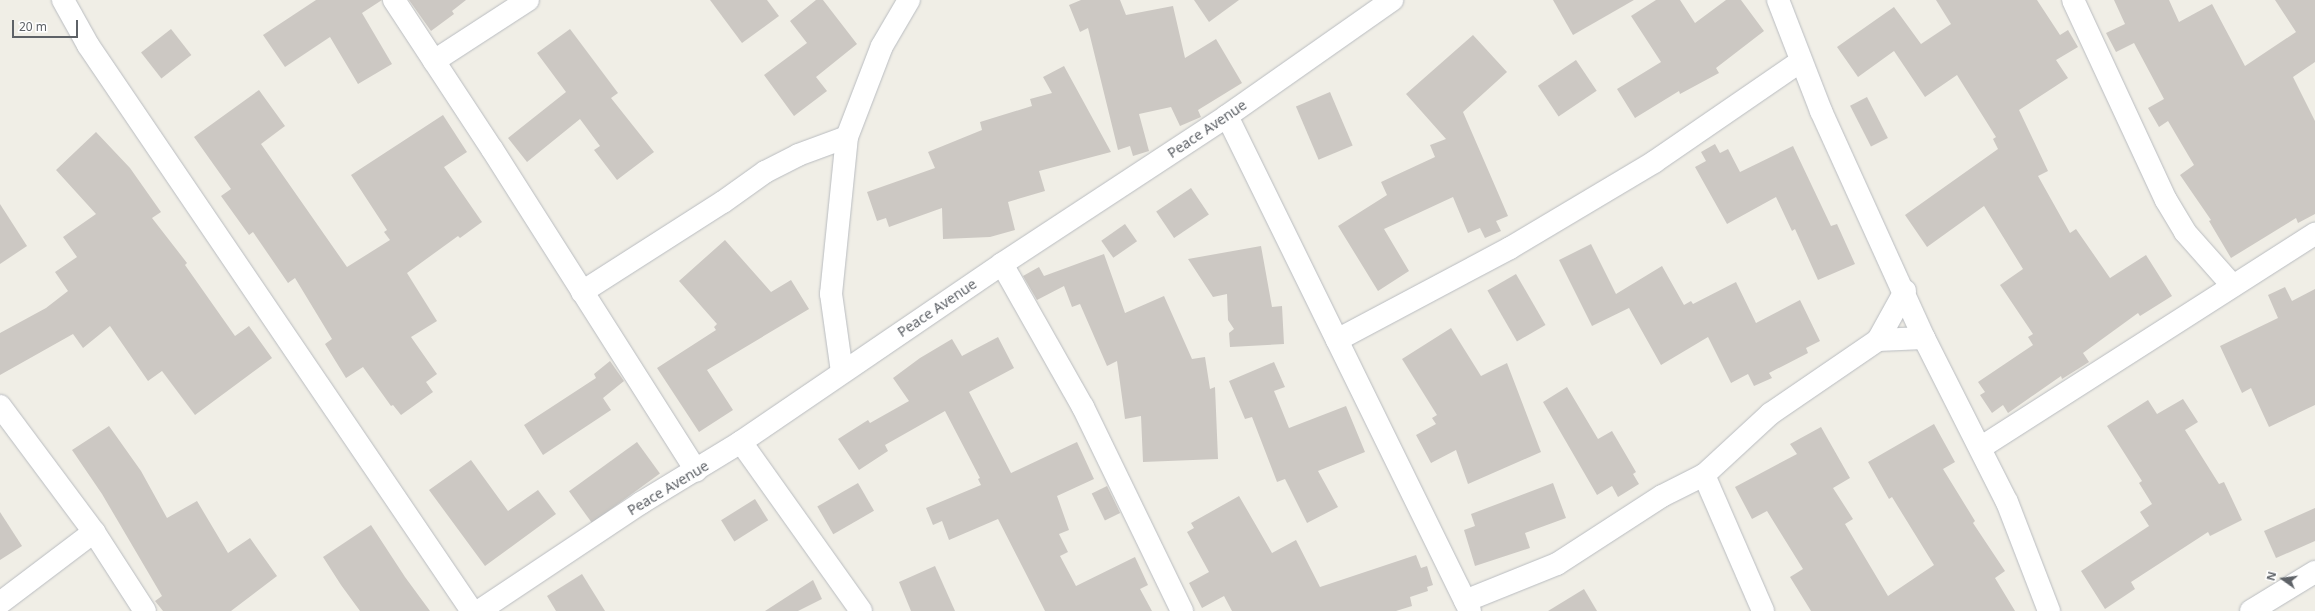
<!DOCTYPE html>
<html>
<head>
<meta charset="utf-8">
<style>
  body { margin:0 }
  #map { position:relative; width:2315px; height:611px; overflow:hidden; background:#f0eee6; font-family:"Noto Sans",sans-serif }
  div>[style] { position:absolute }
  [style*='--x'] { left:calc(var(--x)*1px); top:calc(var(--y)*1px); width:calc(var(--w)*1px); rotate:calc(var(--a)*1deg) }
  .building>* { inset:0; background:#ccc8c3; transform-origin:0 0 }
  .roads { filter:drop-shadow(0 0 1px #b9bcc0) drop-shadow(0 0 1px #b9bcc0) }
  .minor>* { height:22px; margin:-11px; padding:0 11px; transform-origin:11px; border-radius:11px; background:#fff }
  span { translate:-50% -50%; white-space:nowrap; text-align:center; line-height:1.15; -webkit-text-stroke:4px #fff; paint-order:stroke }
  .street-label { font-size:14px; color:#5e6267 }
  .north { position:absolute; left:2263px; top:559px; width:40px; height:40px; -webkit-text-stroke:3px #fff; paint-order:stroke; rotate:284deg; font-size:11px; font-weight:700; line-height:16px; text-align:center; color:#5e6267 }
  .north::after { content:''; display:block; margin:auto; width:14px; height:18px; background:#5e6267; clip-path:polygon(50% 0,100% 100%,50% 72%,0 100%) }
  .scale { position:absolute; left:12px; top:20px; width:66px; height:18px; box-sizing:border-box; border:2px solid #5e6267; border-top:0; padding-left:5px; font-size:12px; line-height:14px; white-space:nowrap; color:#5e6267; -webkit-text-stroke:3px #fff; paint-order:stroke }
</style>
</head>
<body>
<div id="map">
  <div class="building">
    <i style="clip-path:polygon(316px 0,382px 0,362px 13px,392px 64px,358px 84px,330px 37px,285px 67px,263px 35px)"></i>
    <i style="clip-path:polygon(409px 0,466px 0,452px 11px,454px 14px,431px 31px)"></i>
    <i style="clip-path:polygon(710px 0,767px 0,779px 16px,742px 43px)"></i>
    <i style="clip-path:polygon(816px 0,823px 0,857px 44px,816px 77px,827px 91px,794px 116px,764px 75px,807px 43px,790px 21px)"></i>
    <i style="clip-path:polygon(1081px 0,1120px 0,1126px 15px,1173px 6px,1185px 58px,1216px 39px,1242px 83px,1198px 110px,1201px 117px,1180px 126px,1171px 107px,1139px 114px,1149px 151px,1133px 156px,1130px 146px,1118px 150px,1088px 28px,1080px 32px,1069px 5px)"></i>
    <i style="clip-path:polygon(1194px 0,1239px 0,1209px 22px)"></i>
    <i style="clip-path:polygon(1553px 0,1634px 0,1573px 35px)"></i>
    <i style="clip-path:polygon(1656px 0,1680px 0,1695px 23px,1726px 0,1741px 0,1764px 31px,1716px 68px,1719px 73px,1680px 94px,1679px 91px,1635px 118px,1617px 89px,1661px 62px,1631px 16px)"></i>
    <i style="clip-path:polygon(1936px 0,2037px 0,2060px 35px,2068px 30px,2078px 47px,2056px 60px,2068px 78px,2019px 110px,2048px 171px,2038px 176px,2070px 233px,2076px 229px,2110px 278px,2146px 255px,2172px 296px,2140px 316px,2138px 313px,2083px 353px,2089px 362px,2062px 379px,2061px 376px,2008px 413px,2003px 405px,1992px 413px,1980px 395px,1985px 392px,1978px 382px,2033px 345px,2028px 337px,2033px 334px,2000px 285px,2023px 269px,1984px 206px,1927px 247px,1905px 215px,1998px 149px,1993px 139px,1996px 137px,1957px 75px,1925px 97px,1894px 51px,1858px 77px,1837px 47px,1894px 7px,1921px 44px,1951px 24px)"></i>
    <i style="clip-path:polygon(2114px 0,2169px 0,2179px 22px,2212px 4px,2245px 66px,2296px 32px,2275px 0,2315px 0,2315px 62px,2293px 77px,2315px 121px,2315px 214px,2298px 223px,2296px 218px,2231px 258px,2209px 221px,2211px 220px,2180px 175px,2194px 165px,2168px 121px,2159px 127px,2148px 108px,2164px 99px,2134px 43px,2116px 52px,2106px 33px,2125px 24px)"></i>
    <i style="left:171px;top:29px;width:33px;height:38px;rotate:52deg"></i>
    <i style="clip-path:polygon(570px 29px,618px 93px,611px 98px,654px 152px,617px 180px,594px 150px,600px 146px,580px 119px,527px 162px,508px 138px,566px 92px,537px 53px)"></i>
    <i style="clip-path:polygon(1473px 35px,1507px 72px,1463px 112px,1508px 216px,1496px 221px,1501px 231px,1485px 238px,1480px 228px,1468px 233px,1453px 197px,1384px 229px,1409px 271px,1378px 291px,1338px 226px,1387px 195px,1381px 182px,1435px 157px,1430px 145px,1446px 139px,1406px 94px)"></i>
    <i style="left:1576px;top:60px;width:37px;height:46px;rotate:56deg"></i>
    <i style="clip-path:polygon(1064px 66px,1111px 152px,1039px 171px,1045px 191px,1008px 202px,1015px 230px,990px 237px,943px 239px,942px 208px,889px 227px,886px 218px,877px 221px,867px 192px,935px 168px,928px 152px,982px 130px,980px 122px,1032px 106px,1030px 99px,1052px 93px,1043px 77px)"></i>
    <i style="clip-path:polygon(259px 90px,285px 126px,261px 144px,347px 267px,390px 240px,384px 232px,387px 230px,351px 175px,443px 115px,467px 152px,444px 167px,482px 222px,460px 238px,458px 236px,407px 273px,437px 321px,411px 337px,437px 374px,426px 382px,433px 392px,401px 415px,393px 405px,391px 406px,363px 367px,346px 378px,325px 344px,332px 339px,295px 278px,288px 283px,253px 232px,249px 235px,221px 196px,231px 189px,194px 137px)"></i>
    <i style="left:1330px;top:92px;width:58px;height:37px;rotate:67deg"></i>
    <i style="left:1867px;top:97px;width:46px;height:19px;rotate:63deg"></i>
    <i style="clip-path:polygon(96px 132px,130px 168px,161px 212px,152px 218px,187px 263px,185px 265px,235px 336px,249px 326px,272px 358px,195px 415px,162px 371px,148px 381px,110px 326px,83px 348px,73px 334px,0 375px,0 333px,46px 308px,68px 291px,55px 272px,77px 257px,63px 237px,96px 214px,56px 170px)"></i>
    <i style="clip-path:polygon(1715px 144px,1720px 153px,1728px 149px,1740px 172px,1793px 146px,1831px 226px,1837px 224px,1855px 264px,1818px 280px,1795px 229px,1792px 231px,1776px 197px,1727px 224px,1695px 167px,1706px 161px,1701px 152px)"></i>
    <i style="left:1191px;top:188px;width:32px;height:42px;rotate:56deg"></i>
    <i style="clip-path:polygon(0 204px,27px 246px,0 264px)"></i>
    <i style="left:1125px;top:224px;width:21px;height:29px;rotate:55deg"></i>
    <i style="clip-path:polygon(725px 240px,771px 292px,791px 280px,809px 309px,707px 370px,733px 410px,699px 432px,657px 368px,716px 330px,714px 327px,717px 324px,679px 281px)"></i>
    <i style="clip-path:polygon(1591px 244px,1616px 294px,1662px 266px,1684px 305px,1691px 301px,1693px 304px,1736px 282px,1756px 323px,1800px 300px,1820px 341px,1806px 348px,1808px 353px,1769px 373px,1772px 378px,1754px 386px,1748px 374px,1731px 383px,1708px 337px,1661px 365px,1629px 308px,1592px 326px,1559px 260px)"></i>
    <i style="clip-path:polygon(1261px 246px,1272px 307px,1282px 306px,1284px 344px,1230px 347px,1229px 333px,1234px 329px,1228px 320px,1227px 294px,1213px 297px,1188px 259px)"></i>
    <i style="clip-path:polygon(1104px 254px,1125px 313px,1164px 296px,1192px 359px,1205px 357px,1210px 389px,1215px 387px,1218px 459px,1143px 462px,1141px 416px,1125px 419px,1117px 361px,1107px 366px,1080px 304px,1072px 307px,1064px 286px,1037px 300px,1023px 276px,1039px 267px,1044px 276px)"></i>
    <i style="left:1516px;top:274px;width:59px;height:33px;rotate:60deg"></i>
    <i style="clip-path:polygon(2285px 287px,2292px 301px,2315px 289px,2315px 405px,2269px 427px,2251px 388px,2242px 393px,2220px 346px,2278px 318px,2268px 295px)"></i>
    <i style="clip-path:polygon(1451px 328px,1481px 376px,1507px 363px,1541px 452px,1468px 484px,1456px 450px,1431px 463px,1416px 435px,1436px 424px,1432px 418px,1437px 415px,1402px 359px)"></i>
    <i style="clip-path:polygon(998px 337px,1014px 368px,969px 392px,1011px 473px,1077px 442px,1094px 479px,1057px 496px,1069px 530px,1059px 534px,1068px 552px,1060px 556px,1076px 586px,1135px 557px,1148px 585px,1140px 589px,1152px 611px,1045px 611px,998px 519px,949px 540px,942px 521px,933px 525px,926px 508px,981px 485px,978px 479px,980px 478px,945px 411px,885px 445px,888px 451px,859px 470px,838px 439px,868px 420px,870px 423px,909px 401px,893px 378px,920px 358px,952px 339px,962px 356px)"></i>
    <i style="clip-path:polygon(610px 361px,624px 381px,603px 398px,611px 410px,543px 455px,524px 425px,596px 378px,594px 374px)"></i>
    <i style="clip-path:polygon(1274px 362px,1285px 387px,1274px 391px,1289px 428px,1346px 406px,1365px 452px,1318px 471px,1338px 507px,1307px 523px,1285px 479px,1277px 482px,1252px 417px,1245px 419px,1229px 381px)"></i>
    <i style="clip-path:polygon(1567px 387px,1598px 439px,1612px 431px,1636px 472px,1633px 474px,1639px 484px,1618px 497px,1612px 486px,1597px 495px,1543px 402px)"></i>
    <i style="clip-path:polygon(2183px 399px,2198px 422px,2185px 430px,2219px 484px,2224px 482px,2242px 520px,2210px 536px,2208px 532px,2131px 582px,2135px 589px,2105px 609px,2081px 571px,2149px 526px,2140px 512px,2152px 504px,2139px 483px,2142px 481px,2107px 426px,2148px 400px,2157px 414px)"></i>
    <i style="clip-path:polygon(1934px 424px,1955px 462px,1943px 469px,1975px 521px,1973px 523px,2005px 571px,1995px 578px,2015px 611px,1811px 611px,1790px 577px,1803px 569px,1767px 511px,1752px 519px,1735px 487px,1797px 454px,1790px 444px,1821px 427px,1850px 478px,1833px 488px,1853px 519px,1845px 524px,1888px 596px,1934px 565px,1892px 497px,1889px 499px,1868px 462px)"></i>
    <i style="clip-path:polygon(109px 426px,141px 471px,167px 518px,197px 501px,228px 553px,250px 538px,277px 576px,231px 611px,163px 611px,155px 601px,162px 596px,102px 494px,72px 450px)"></i>
    <i style="left:637px;top:442px;width:39px;height:84px;rotate:54deg"></i>
    <i style="clip-path:polygon(471px 460px,508px 511px,538px 490px,556px 514px,485px 566px,429px 490px)"></i>
    <i style="left:858px;top:483px;width:32px;height:47px;rotate:60deg"></i>
    <i style="clip-path:polygon(1553px 483px,1566px 518px,1525px 533px,1530px 548px,1475px 566px,1464px 530px,1475px 526px,1471px 514px)"></i>
    <i style="left:1107px;top:486px;width:30px;height:17px;rotate:64deg"></i>
    <i style="clip-path:polygon(1239px 496px,1272px 553px,1296px 540px,1320px 587px,1416px 555px,1421px 568px,1427px 566px,1433px 585px,1427px 587px,1428px 591px,1410px 597px,1412px 606px,1396px 611px,1232px 611px,1224px 596px,1202px 608px,1189px 583px,1209px 572px,1187px 532px,1194px 528px,1191px 523px)"></i>
    <i style="left:755px;top:499px;width:25px;height:40px;rotate:58deg"></i>
    <i style="clip-path:polygon(2315px 508px,2315px 541px,2276px 558px,2264px 531px)"></i>
    <i style="clip-path:polygon(0 512px,22px 546px,0 560px)"></i>
    <i style="clip-path:polygon(371px 525px,405px 577px,430px 611px,360px 611px,341px 585px,323px 557px)"></i>
    <i style="clip-path:polygon(935px 566px,955px 611px,911px 611px,899px 582px)"></i>
    <i style="clip-path:polygon(582px 574px,605px 611px,556px 611px,547px 596px)"></i>
    <i style="clip-path:polygon(813px 580px,822px 599px,798px 611px,765px 611px)"></i>
    <i style="clip-path:polygon(1584px 589px,1597px 611px,1548px 611px)"></i>
  </div>
  <div class="roads">
    <div class="minor">
      <i style="--x:63;--y:0;--w:51;--a:60.9"></i>
      <i style="--x:88;--y:45;--w:684;--a:55.85"></i>
      <i style="--x:394;--y:0;--w:178;--a:56.7"></i>
      <i style="--x:492;--y:149;--w:381;--a:57.6"></i>
      <i style="--x:1778;--y:0;--w:119;--a:68.8"></i>
      <i style="--x:1821;--y:111;--w:249;--a:65.6"></i>
      <i style="--x:1924;--y:338;--w:184;--a:63.2"></i>
      <i style="--x:2007;--y:502;--w:117;--a:68.9"></i>
      <i style="--x:2073;--y:0;--w:221;--a:65.1"></i>
      <i style="--x:2166;--y:200;--w:37;--a:59"></i>
      <i style="--x:2185;--y:232;--w:72;--a:48.4"></i>
      <i style="--x:434;--y:61;--w:112;--a:-33"></i>
      <i style="--x:1227;--y:116;--w:551;--a:63.85"></i>
      <i style="--x:1002;--y:264;--w:164;--a:60.5"></i>
      <i style="--x:1083;--y:407;--w:227;--a:64.1"></i>
      <i style="--x:582;--y:292;--w:167;--a:-32.6"></i>
      <i style="--x:723;--y:202;--w:52;--a:-35.5"></i>
      <i style="--x:765;--y:172;--w:37;--a:-27"></i>
      <i style="--x:798;--y:155;--w:52;--a:-20.2"></i>
      <i style="--x:1337;--y:340;--w:196;--a:-28"></i>
      <i style="--x:1510;--y:248;--w:168;--a:-30.8"></i>
      <i style="--x:1654;--y:162;--w:178;--a:-34.5"></i>
      <i style="--x:1878;--y:340;--w:46;--a:-2.5"></i>
      <i style="--x:842;--y:372;--w:79;--a:-98"></i>
      <i style="--x:831;--y:294;--w:158;--a:-84.2"></i>
      <i style="--x:847;--y:137;--w:97;--a:-69"></i>
      <i style="--x:882;--y:46;--w:53;--a:-59.6"></i>
      <i style="--x:0;--y:406;--w:157;--a:53.3"></i>
      <i style="--x:94;--y:532;--w:94;--a:57.2"></i>
      <i style="--x:741;--y:442;--w:207;--a:54.6"></i>
      <i style="--x:1980;--y:448;--w:398;--a:-32.6"></i>
      <i style="--x:1704;--y:475;--w:148;--a:66.5"></i>
      <i style="--x:1465;--y:601;--w:99;--a:-21.9"></i>
      <i style="--x:1557;--y:564;--w:125;--a:-32.9"></i>
      <i style="--x:1662;--y:496;--w:47;--a:-26.6"></i>
      <i style="--x:1704;--y:475;--w:90;--a:-42.7"></i>
      <i style="--x:1770;--y:414;--w:131;--a:-34.4"></i>
      <i style="--x:1878;--y:340;--w:56;--a:-61.1"></i>
      <i style="--x:0;--y:603;--w:118;--a:-37.1"></i>
      <i style="--x:479;--y:611;--w:195;--a:-33.7"></i>
      <i style="--x:641;--y:503;--w:117;--a:-31.4"></i>
      <i style="--x:741;--y:442;--w:316;--a:-34.3"></i>
      <i style="--x:1002;--y:264;--w:269;--a:-33.3"></i>
      <i style="--x:1227;--y:116;--w:202;--a:-35.1"></i>
      <i style="--x:2251;--y:611;--w:75;--a:-31.4"></i>
    </div>
  </div>
  <div class="street-label">
    <span style="left:1207px;top:129px;rotate:-34deg">Peace Avenue</span>
    <span style="left:937px;top:308px;rotate:-34deg">Peace Avenue</span>
    <span style="left:668px;top:488px;rotate:-31deg">Peace Avenue</span>
  </div>
  <div class="north">N</div>
  <div class="scale">20 m</div>
</div>
</body>
</html>
